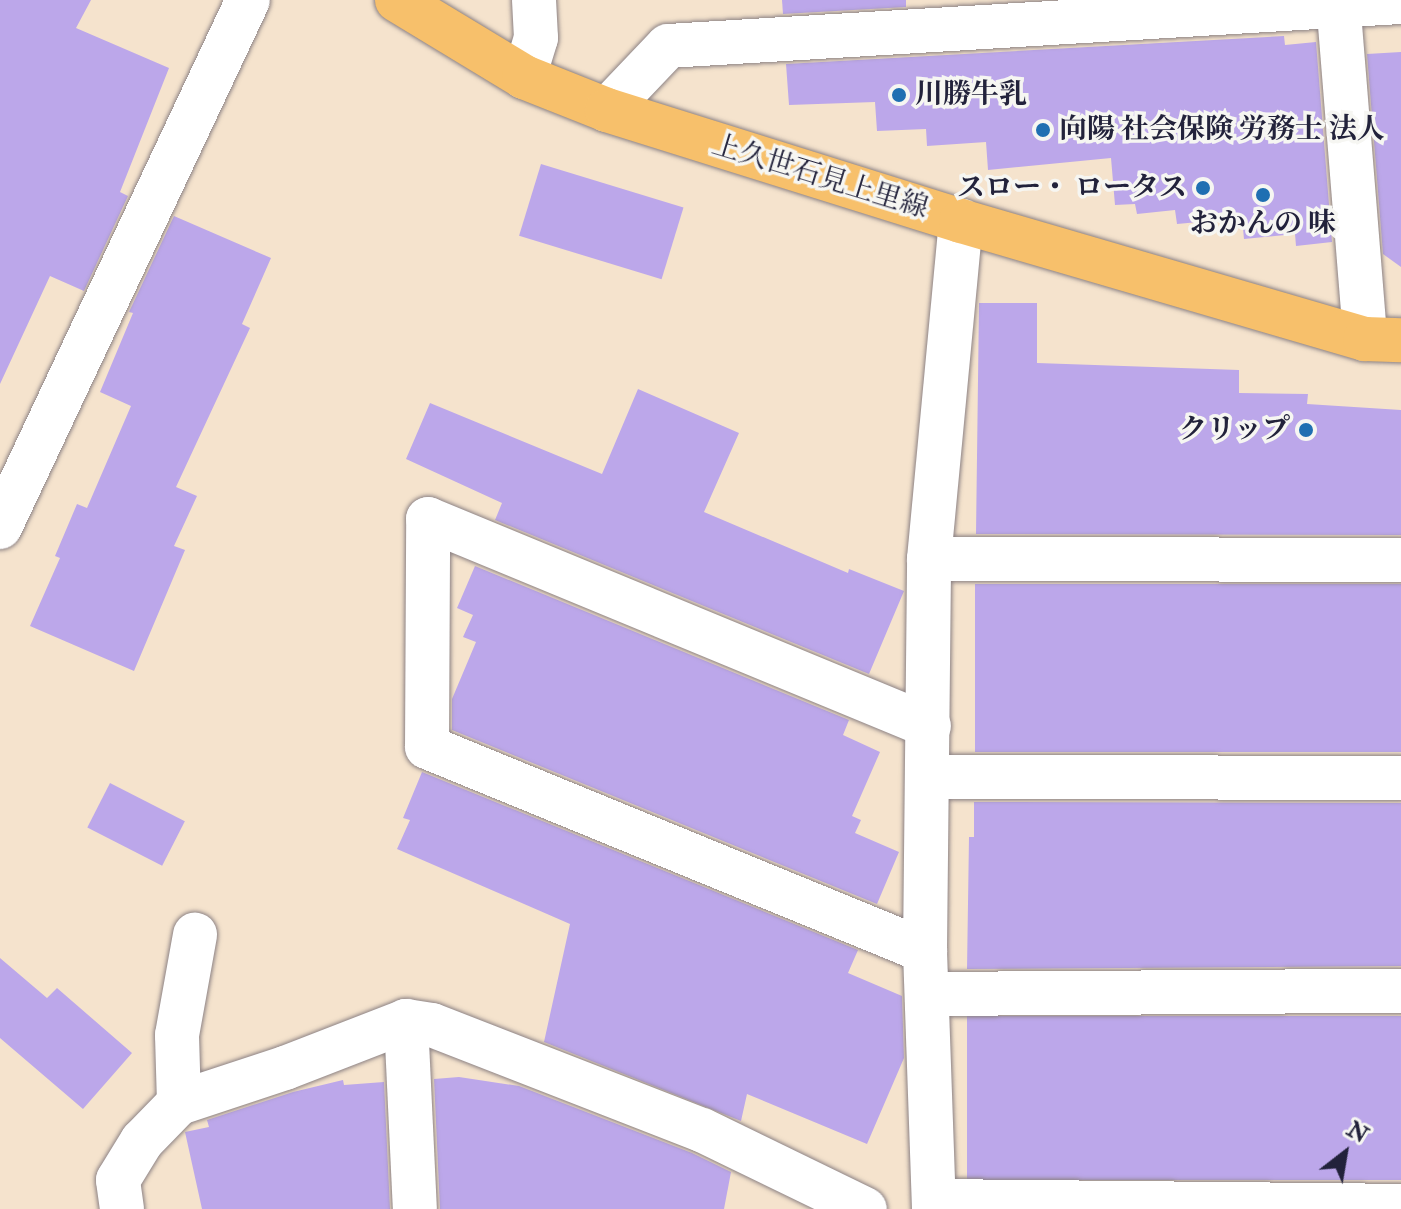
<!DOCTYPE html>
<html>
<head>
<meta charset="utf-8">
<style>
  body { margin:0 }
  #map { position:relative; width:1401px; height:1209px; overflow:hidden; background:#f5e3cd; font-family:"IM FELL Double Pica","Noto Serif JP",serif }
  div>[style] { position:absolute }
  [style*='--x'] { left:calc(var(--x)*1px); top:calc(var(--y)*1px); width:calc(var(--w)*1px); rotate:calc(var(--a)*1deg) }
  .building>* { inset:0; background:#bca7ea; transform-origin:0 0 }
  .roads { filter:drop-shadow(0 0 2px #8c8284) drop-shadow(0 0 2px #8c8284) }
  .minor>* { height:44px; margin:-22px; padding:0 22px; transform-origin:22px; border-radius:22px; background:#fff }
  .major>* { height:44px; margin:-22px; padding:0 22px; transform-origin:22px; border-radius:22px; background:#f7c06b }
  .dots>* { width:22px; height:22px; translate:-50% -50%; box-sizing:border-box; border:4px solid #f6f6f2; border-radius:50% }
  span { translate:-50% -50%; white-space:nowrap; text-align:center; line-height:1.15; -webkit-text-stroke:7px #f6f6f2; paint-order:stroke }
  .poi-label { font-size:28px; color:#22223b; font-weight:700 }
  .left { translate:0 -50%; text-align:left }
  .right { translate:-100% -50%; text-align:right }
  .street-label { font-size:28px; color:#22223b }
  .north { position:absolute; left:1305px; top:1113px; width:80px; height:80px; -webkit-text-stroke:6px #f6f6f2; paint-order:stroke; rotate:31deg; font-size:22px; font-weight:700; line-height:32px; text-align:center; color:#22223b }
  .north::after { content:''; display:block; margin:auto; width:28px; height:36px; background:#22223b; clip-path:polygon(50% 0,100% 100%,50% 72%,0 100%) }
</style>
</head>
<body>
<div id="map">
  <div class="building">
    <i style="clip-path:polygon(0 0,91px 0,76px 28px,169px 68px,120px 192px,128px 196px,84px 291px,50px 276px,0 384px)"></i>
    <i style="clip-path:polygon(782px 0,906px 0,906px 7px,783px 14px)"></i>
    <i style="clip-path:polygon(1284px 36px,1285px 45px,1316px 42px,1332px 242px,1296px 246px,1295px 234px,1244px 239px,1242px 218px,1177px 224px,1175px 210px,1137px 214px,1135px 204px,1115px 205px,1111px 158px,988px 170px,986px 142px,927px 146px,926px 129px,877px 131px,875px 102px,789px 105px,786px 64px)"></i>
    <i style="clip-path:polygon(1401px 52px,1401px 267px,1383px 254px,1367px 54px)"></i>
    <i style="left:541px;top:164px;width:149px;height:75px;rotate:17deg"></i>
    <i style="clip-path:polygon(174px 216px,271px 258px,242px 324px,250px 328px,176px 487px,197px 496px,174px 546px,185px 550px,134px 671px,30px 626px,60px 558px,55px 556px,77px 504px,87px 508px,131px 406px,100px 392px,133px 313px,129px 312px)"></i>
    <i style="clip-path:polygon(979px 303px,1037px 303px,1037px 363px,1239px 370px,1239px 393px,1308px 394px,1307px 404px,1401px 410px,1401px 535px,976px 534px)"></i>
    <i style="clip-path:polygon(638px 389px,739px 433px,704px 512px,848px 573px,849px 569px,904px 591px,869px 674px,495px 520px,502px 503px,406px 459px,430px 403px,602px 474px)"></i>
    <i style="clip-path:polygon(475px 566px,849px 720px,843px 735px,880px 752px,852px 816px,861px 820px,855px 833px,899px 852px,877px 904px,452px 730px,452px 699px,476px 642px,463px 637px,473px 615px,457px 608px)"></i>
    <i style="left:975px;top:584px;width:426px;height:168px"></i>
    <i style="clip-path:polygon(422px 772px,858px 950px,848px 973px,902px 996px,904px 1058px,867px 1144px,747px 1094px,741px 1121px,544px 1042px,570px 924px,397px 849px,410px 820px,403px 818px)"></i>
    <i style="left:110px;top:783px;width:84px;height:50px;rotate:27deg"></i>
    <i style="clip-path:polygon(974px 802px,1401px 803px,1401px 966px,967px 969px,969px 837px,974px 837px)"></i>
    <i style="clip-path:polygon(0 958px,47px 998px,57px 988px,132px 1053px,83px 1109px,0 1038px)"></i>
    <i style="left:1401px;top:1016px;width:164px;height:434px;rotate:90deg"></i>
    <i style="clip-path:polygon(459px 1077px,519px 1086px,692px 1153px,731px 1172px,724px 1209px,440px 1209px,434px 1079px)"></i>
    <i style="clip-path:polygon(343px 1080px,344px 1085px,384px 1082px,390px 1209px,202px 1209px,185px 1132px,209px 1127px,207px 1120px,293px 1092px)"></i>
  </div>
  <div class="roads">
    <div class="minor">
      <i style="--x:1338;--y:0;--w:340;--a:85.4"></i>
      <i style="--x:524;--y:77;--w:41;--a:-72.9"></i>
      <i style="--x:536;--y:38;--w:38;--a:-93"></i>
      <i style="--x:607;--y:110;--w:88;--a:-46.4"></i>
      <i style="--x:668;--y:46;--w:734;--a:-3.44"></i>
      <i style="--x:0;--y:527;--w:582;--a:-64.8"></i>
      <i style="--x:929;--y:559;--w:472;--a:0.1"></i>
      <i style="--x:929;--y:777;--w:472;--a:0.1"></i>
      <i style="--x:925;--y:951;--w:538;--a:-157.72"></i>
      <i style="--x:427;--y:747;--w:228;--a:-89.7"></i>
      <i style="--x:428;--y:519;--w:542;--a:22.45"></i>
      <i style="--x:928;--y:994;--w:473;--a:-0.4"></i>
      <i style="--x:406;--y:1021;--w:188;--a:87.3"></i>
      <i style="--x:179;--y:1103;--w:68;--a:-91.7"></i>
      <i style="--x:177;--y:1035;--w:102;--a:-79.8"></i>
      <i style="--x:935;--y:1201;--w:466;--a:0.6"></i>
      <i style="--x:122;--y:1209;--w:29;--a:-98"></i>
      <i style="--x:118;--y:1180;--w:46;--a:-58.4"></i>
      <i style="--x:142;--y:1141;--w:53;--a:-45.8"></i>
      <i style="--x:179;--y:1103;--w:112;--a:-18.3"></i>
      <i style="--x:285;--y:1068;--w:130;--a:-21.2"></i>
      <i style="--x:406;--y:1021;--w:26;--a:9"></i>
      <i style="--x:432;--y:1025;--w:290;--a:21.3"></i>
      <i style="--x:702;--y:1130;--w:181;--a:25.9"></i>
      <i style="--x:934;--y:1209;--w:258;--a:-92"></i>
      <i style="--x:925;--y:951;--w:392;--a:-89.4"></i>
      <i style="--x:929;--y:559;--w:340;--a:-84.6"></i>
    </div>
    <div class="major">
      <i style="--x:397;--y:0;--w:149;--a:31.2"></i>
      <i style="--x:524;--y:77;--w:89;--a:21.7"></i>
      <i style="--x:607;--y:110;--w:371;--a:17.4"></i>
      <i style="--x:961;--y:221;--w:421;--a:16.3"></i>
      <i style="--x:1365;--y:339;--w:36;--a:2"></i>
    </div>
  </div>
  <div class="dots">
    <i style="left:899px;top:95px;background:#1f6fb2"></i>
    <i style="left:1043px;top:130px;background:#1f6fb2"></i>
    <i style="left:1203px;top:188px;background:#1f6fb2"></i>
    <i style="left:1263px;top:195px;background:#1f6fb2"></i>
    <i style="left:1306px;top:430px;background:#1f6fb2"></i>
  </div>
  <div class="poi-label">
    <span class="left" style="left:915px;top:95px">川勝牛乳</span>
    <span class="left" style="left:1059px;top:130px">向陽 社会保険 労務士 法人</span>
    <span class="right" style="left:1187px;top:188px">スロー・ ロータス</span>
    <span style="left:1263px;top:224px">おかんの 味</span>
    <span class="right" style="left:1290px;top:430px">クリップ</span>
  </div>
  <div class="street-label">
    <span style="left:820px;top:177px;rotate:17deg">上久世石見上里線</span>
  </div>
  <div class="north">N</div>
</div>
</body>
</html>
